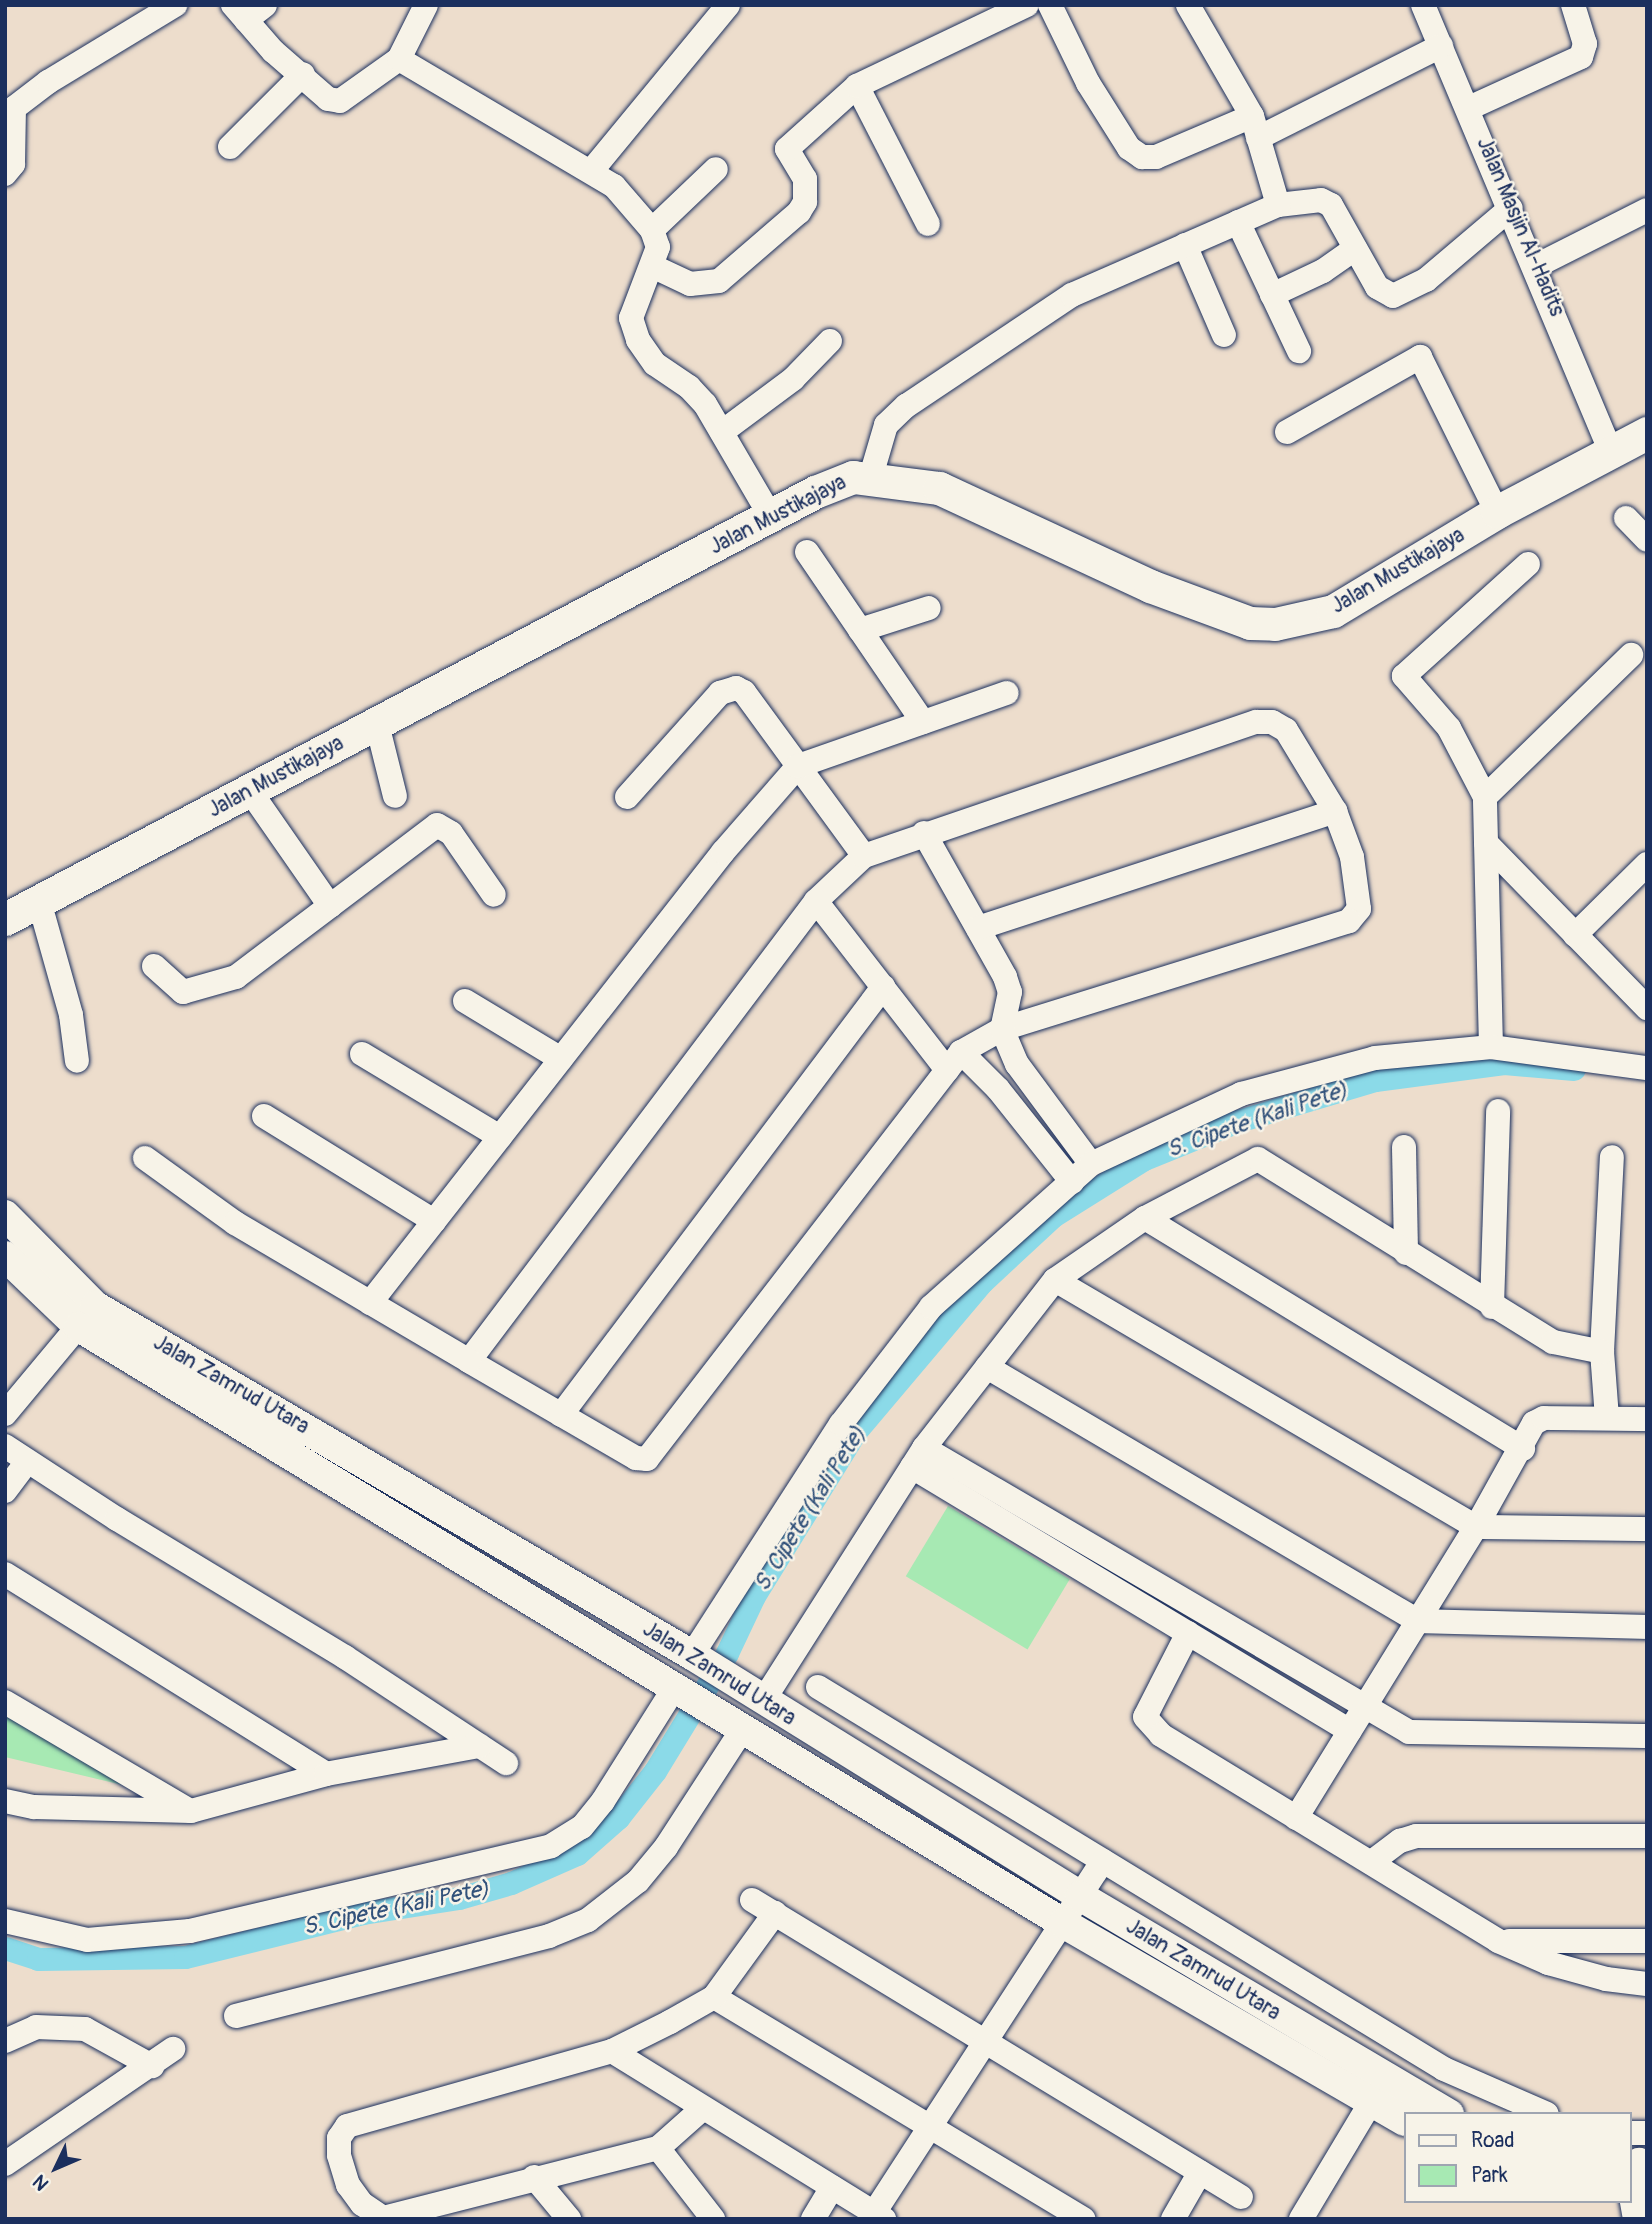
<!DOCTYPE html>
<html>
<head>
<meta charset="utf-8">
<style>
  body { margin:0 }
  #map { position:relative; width:1652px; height:2224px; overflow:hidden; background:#edddcc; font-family:Pangolin,sans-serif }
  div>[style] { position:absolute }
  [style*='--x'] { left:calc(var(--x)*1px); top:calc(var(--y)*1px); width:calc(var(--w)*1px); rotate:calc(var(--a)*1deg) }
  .green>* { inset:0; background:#a7e9b3; transform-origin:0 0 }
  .canal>* { height:23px; margin:-11.5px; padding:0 11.5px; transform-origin:11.5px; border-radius:11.5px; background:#8bdae8 }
  .roads { filter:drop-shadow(0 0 2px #1b2f5e) drop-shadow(0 0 2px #1b2f5e) }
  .minor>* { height:24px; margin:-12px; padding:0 12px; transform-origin:12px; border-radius:12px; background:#f7f3e8 }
  .tertiary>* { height:30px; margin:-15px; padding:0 15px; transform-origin:15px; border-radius:15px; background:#f7f3e8 }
  .secondary>* { height:33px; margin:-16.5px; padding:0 16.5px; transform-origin:16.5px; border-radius:16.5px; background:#f7f3e8 }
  span { translate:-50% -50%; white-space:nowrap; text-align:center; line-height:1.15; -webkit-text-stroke:5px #f7f3e8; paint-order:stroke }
  .street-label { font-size:21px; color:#1b2f5e }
  .water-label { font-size:23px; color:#31517a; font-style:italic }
  .frame { position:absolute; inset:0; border:7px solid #1b2f5e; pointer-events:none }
  .legend { position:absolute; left:1404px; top:2112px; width:228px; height:91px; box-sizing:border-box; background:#f7f3e8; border:2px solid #9fa5b1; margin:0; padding:9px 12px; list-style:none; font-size:21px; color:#1b2f5e }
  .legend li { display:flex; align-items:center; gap:14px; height:35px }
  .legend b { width:35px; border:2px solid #9fa5b1 }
  .north { position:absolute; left:21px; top:2133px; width:70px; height:70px; -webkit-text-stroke:5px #f7f3e8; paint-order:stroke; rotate:226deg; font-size:19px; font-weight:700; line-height:28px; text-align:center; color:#1b2f5e }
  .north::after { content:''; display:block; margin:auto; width:24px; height:32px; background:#1b2f5e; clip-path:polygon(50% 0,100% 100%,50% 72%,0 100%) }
</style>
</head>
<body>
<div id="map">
  <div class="green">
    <i style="left:948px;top:1506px;width:142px;height:82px;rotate:31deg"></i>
    <i style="clip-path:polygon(5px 1715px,131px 1787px,5px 1757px)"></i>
  </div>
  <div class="canal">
    <i style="--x:5;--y:1948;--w:35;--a:18"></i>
    <i style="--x:38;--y:1959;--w:147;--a:-0.8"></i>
    <i style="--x:185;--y:1957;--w:183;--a:-13.9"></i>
    <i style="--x:363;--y:1913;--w:97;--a:-8.9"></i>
    <i style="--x:459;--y:1898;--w:54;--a:-16.1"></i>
    <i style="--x:511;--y:1883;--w:72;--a:-23.7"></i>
    <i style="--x:577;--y:1854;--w:55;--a:-41.3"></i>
    <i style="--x:618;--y:1818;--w:60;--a:-51.8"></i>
    <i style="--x:655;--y:1771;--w:138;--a:-58.6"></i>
    <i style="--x:727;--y:1653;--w:63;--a:-64.7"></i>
    <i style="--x:754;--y:1596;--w:194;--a:-58.3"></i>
    <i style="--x:856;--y:1431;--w:195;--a:-49.8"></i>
    <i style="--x:982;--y:1282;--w:97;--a:-42.9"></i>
    <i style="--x:1053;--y:1216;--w:107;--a:-32.1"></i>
    <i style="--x:1144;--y:1159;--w:101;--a:-22"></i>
    <i style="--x:1238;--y:1121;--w:143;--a:-16.7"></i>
    <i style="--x:1375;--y:1080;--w:130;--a:-7.5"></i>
    <i style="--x:1504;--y:1063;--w:70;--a:4.9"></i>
  </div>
  <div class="roads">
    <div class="minor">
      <i style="--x:233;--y:5;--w:61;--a:49"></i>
      <i style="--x:273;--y:51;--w:73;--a:41.1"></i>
      <i style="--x:328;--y:99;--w:12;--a:9"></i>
      <i style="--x:340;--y:101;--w:72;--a:-35.4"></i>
      <i style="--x:399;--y:59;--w:250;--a:30.6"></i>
      <i style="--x:614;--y:186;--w:58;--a:49.2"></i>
      <i style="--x:652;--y:230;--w:18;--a:71"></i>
      <i style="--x:658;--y:247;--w:76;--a:110.8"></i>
      <i style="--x:631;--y:318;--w:23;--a:72"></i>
      <i style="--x:638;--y:340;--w:29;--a:55"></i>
      <i style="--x:655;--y:364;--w:41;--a:34.1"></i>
      <i style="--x:689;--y:387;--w:23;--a:47"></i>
      <i style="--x:705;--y:404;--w:131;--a:59.7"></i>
      <i style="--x:1050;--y:5;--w:87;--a:64"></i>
      <i style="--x:1088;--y:83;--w:77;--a:57.8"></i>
      <i style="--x:1129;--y:148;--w:16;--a:35"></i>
      <i style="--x:1142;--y:157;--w:14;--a:0"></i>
      <i style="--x:1156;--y:157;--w:104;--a:-23.1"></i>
      <i style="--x:1423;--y:5;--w:485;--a:67.2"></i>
      <i style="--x:246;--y:20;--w:24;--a:-38"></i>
      <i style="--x:399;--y:59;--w:60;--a:-63.4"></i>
      <i style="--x:857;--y:86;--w:155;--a:62.8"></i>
      <i style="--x:1469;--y:108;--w:123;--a:-24.5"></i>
      <i style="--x:1581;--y:57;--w:14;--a:-73"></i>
      <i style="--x:1585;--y:44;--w:41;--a:-107.1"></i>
      <i style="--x:1258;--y:138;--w:205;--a:-26.7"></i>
      <i style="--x:230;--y:147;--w:103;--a:-45"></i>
      <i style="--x:593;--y:169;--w:212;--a:-50.5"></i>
      <i style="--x:5;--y:174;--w:13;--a:-51"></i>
      <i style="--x:13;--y:164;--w:56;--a:-89"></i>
      <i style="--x:14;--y:108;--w:43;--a:-37.4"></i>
      <i style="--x:48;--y:82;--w:149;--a:-31.2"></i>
      <i style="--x:1278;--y:205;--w:43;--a:-6.6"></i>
      <i style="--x:1321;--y:200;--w:11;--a:27"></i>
      <i style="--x:1331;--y:205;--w:94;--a:60.7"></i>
      <i style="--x:1377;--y:287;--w:18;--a:29"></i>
      <i style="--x:1393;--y:296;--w:37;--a:-26"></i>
      <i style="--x:1426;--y:280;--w:111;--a:-40.3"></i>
      <i style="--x:1238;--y:222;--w:143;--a:64.7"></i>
      <i style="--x:652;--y:230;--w:88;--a:-43.6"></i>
      <i style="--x:1185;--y:245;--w:98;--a:66.6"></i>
      <i style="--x:652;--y:266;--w:42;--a:25.3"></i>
      <i style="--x:690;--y:284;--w:29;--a:-6"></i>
      <i style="--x:719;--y:281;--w:106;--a:-40.8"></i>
      <i style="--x:799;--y:212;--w:12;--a:-59"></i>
      <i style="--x:805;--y:202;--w:23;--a:-90"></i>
      <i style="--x:805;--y:179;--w:35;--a:-121"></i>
      <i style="--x:787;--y:149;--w:94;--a:-42"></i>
      <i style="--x:857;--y:86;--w:188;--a:-25.5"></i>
      <i style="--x:1536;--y:266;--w:124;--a:-26.8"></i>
      <i style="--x:1272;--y:295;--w:56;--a:-25.2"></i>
      <i style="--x:1323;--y:271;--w:39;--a:-35"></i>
      <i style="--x:722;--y:432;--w:89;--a:-36.7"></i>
      <i style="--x:793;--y:379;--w:53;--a:-45.8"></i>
      <i style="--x:1287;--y:432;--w:153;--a:-29.4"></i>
      <i style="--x:1420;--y:357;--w:173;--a:63.6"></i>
      <i style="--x:871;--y:476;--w:53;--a:-73.6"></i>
      <i style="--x:886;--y:425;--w:28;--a:-44"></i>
      <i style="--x:906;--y:406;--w:200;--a:-33.8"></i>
      <i style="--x:1072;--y:295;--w:225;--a:-23.6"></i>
      <i style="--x:1278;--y:205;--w:93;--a:-106.3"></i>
      <i style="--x:1252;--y:116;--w:128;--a:-120"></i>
      <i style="--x:1626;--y:518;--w:30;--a:46"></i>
      <i style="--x:807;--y:552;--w:206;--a:55.7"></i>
      <i style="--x:860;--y:630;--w:72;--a:-17.7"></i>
      <i style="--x:1256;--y:722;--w:16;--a:0"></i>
      <i style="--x:1272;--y:722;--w:16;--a:30"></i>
      <i style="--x:1286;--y:730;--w:95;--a:58.8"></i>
      <i style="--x:1335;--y:811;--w:49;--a:69.7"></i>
      <i style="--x:1352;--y:857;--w:52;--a:82.3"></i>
      <i style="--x:1359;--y:909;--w:16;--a:130"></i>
      <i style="--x:1349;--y:921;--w:363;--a:162.7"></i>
      <i style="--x:1002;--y:1029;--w:47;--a:150.7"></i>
      <i style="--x:961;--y:1052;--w:514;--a:127.65"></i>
      <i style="--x:647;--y:1459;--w:11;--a:-175"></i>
      <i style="--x:636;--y:1458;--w:193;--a:-149.9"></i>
      <i style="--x:469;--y:1361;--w:576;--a:-52.97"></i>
      <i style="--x:816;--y:901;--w:66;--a:-43.2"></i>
      <i style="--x:864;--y:856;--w:414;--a:-18.9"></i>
      <i style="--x:377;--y:724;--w:74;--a:76"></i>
      <i style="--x:627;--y:797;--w:140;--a:-48.2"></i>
      <i style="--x:720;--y:693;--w:17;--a:-17"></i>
      <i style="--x:736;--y:688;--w:9;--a:27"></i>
      <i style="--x:744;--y:692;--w:203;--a:53.8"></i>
      <i style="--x:1485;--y:797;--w:204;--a:-44.2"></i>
      <i style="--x:924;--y:833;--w:165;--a:60.6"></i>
      <i style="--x:1005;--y:977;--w:16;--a:72"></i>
      <i style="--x:1010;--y:992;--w:38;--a:102"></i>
      <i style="--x:1002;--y:1029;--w:38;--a:67"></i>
      <i style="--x:1017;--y:1064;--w:124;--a:53.5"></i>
      <i style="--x:1486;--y:843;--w:231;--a:45.7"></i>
      <i style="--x:39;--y:901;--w:118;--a:74.3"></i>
      <i style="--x:71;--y:1015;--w:46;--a:82.6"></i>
      <i style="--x:816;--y:901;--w:214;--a:52.2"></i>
      <i style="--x:330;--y:906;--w:134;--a:-37.1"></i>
      <i style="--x:437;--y:825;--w:16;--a:30"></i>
      <i style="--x:451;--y:833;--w:75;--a:55.3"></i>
      <i style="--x:978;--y:928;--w:376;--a:-18.1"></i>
      <i style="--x:1575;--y:935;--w:101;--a:-44.6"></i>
      <i style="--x:154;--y:966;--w:39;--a:42"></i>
      <i style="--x:183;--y:992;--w:55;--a:-15.8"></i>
      <i style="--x:236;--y:977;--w:118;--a:-37.1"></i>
      <i style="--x:330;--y:906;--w:140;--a:-124.8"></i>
      <i style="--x:465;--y:1001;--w:112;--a:31.1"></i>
      <i style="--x:1491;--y:1047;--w:250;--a:-91.4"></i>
      <i style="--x:1485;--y:797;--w:78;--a:-117.6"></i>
      <i style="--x:1449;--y:728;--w:69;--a:-130.9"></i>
      <i style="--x:1404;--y:676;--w:167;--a:-42.1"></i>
      <i style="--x:961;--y:1052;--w:52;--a:45"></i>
      <i style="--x:998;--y:1089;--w:119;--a:51.5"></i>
      <i style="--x:362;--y:1054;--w:161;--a:31"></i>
      <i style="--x:264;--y:1116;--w:200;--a:31.7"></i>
      <i style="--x:1404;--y:1147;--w:106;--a:88.9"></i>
      <i style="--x:145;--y:1158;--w:111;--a:35.8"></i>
      <i style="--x:235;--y:1223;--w:272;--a:30.5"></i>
      <i style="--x:1145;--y:1218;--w:443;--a:31.4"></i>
      <i style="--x:1055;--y:1280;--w:488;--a:30.4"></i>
      <i style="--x:1476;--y:1527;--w:171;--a:0.7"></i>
      <i style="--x:370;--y:1303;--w:573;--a:-51.95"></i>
      <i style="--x:723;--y:852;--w:114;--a:-48.9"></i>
      <i style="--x:798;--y:766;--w:221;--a:-19.3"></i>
      <i style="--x:1492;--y:1307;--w:196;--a:-88.2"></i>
      <i style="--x:987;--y:1367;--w:500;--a:30.51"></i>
      <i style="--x:1418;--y:1621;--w:229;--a:1.5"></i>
      <i style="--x:5;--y:1414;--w:133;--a:-50.2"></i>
      <i style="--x:561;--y:1415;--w:536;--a:-53.04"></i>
      <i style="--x:1607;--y:1418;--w:66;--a:-94.3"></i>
      <i style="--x:1602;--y:1352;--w:195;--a:-87.1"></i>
      <i style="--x:5;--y:1446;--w:134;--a:33.1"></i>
      <i style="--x:117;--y:1519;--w:267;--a:31.2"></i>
      <i style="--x:345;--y:1657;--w:193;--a:33.4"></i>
      <i style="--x:924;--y:1448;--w:213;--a:-52.1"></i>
      <i style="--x:1055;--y:1280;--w:109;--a:-34.6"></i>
      <i style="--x:1145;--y:1218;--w:127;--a:-27.6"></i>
      <i style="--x:1258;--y:1159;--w:347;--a:31.8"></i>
      <i style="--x:1553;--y:1342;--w:50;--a:11.5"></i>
      <i style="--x:912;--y:1467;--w:511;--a:31.08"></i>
      <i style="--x:5;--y:1491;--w:36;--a:-53"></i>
      <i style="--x:5;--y:1574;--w:378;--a:31.9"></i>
      <i style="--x:1188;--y:1633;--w:94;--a:117.1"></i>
      <i style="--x:1145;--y:1717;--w:24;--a:48"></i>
      <i style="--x:1161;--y:1735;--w:395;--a:31.4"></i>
      <i style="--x:1498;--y:1941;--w:55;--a:23.7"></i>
      <i style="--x:1548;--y:1963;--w:60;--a:15.4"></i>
      <i style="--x:1606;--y:1979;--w:41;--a:7"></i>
      <i style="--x:692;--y:1655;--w:275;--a:-57.2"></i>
      <i style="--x:841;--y:1424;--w:148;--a:-52.4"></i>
      <i style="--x:931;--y:1307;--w:215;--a:-41.8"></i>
      <i style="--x:1091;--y:1164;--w:166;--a:-25"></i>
      <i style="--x:1241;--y:1094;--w:139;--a:-15"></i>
      <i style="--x:1375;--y:1058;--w:117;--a:-5.4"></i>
      <i style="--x:1491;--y:1047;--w:157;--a:7.7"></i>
      <i style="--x:818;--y:1687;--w:733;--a:31.39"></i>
      <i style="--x:1444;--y:2069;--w:112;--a:23.6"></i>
      <i style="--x:763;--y:1701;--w:300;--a:-57.5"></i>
      <i style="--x:924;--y:1448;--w:562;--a:30.35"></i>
      <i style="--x:1409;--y:1732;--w:238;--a:1"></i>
      <i style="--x:5;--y:1702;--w:211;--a:30.5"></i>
      <i style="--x:5;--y:1801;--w:30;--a:12"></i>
      <i style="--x:34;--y:1807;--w:157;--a:1.5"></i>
      <i style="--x:191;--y:1811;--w:140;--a:-15.3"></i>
      <i style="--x:326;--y:1774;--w:156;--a:-10.4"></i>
      <i style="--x:1296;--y:1818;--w:342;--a:-58.3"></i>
      <i style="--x:1476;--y:1527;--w:119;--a:-60.9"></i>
      <i style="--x:1534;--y:1423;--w:11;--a:-27"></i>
      <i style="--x:1544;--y:1418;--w:103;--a:0.6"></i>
      <i style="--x:1373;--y:1861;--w:34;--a:-37"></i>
      <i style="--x:1400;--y:1841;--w:17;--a:-17"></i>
      <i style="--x:1416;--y:1836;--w:231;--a:0"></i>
      <i style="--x:752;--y:1900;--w:572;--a:31.27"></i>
      <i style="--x:5;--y:1921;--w:84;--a:13"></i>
      <i style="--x:87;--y:1940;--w:103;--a:-5"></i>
      <i style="--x:190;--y:1931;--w:371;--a:-13.2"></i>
      <i style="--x:551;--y:1846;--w:36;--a:-32"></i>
      <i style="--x:582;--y:1827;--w:33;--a:-51"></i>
      <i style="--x:603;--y:1801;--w:137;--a:-57.8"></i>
      <i style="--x:1509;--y:1941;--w:138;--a:0"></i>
      <i style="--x:714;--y:1997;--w:431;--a:31"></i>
      <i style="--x:236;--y:2016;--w:323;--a:-14.3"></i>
      <i style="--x:549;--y:1936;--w:42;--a:-22.3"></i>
      <i style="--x:588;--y:1920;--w:63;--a:-38"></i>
      <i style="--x:638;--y:1881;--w:44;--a:-50.5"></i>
      <i style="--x:666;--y:1847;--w:143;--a:-57"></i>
      <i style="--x:5;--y:2041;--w:34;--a:-24"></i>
      <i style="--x:36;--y:2027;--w:49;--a:2.3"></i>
      <i style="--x:85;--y:2029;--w:77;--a:28.9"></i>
      <i style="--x:612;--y:2051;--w:320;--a:31.7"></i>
      <i style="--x:702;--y:2109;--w:59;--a:138.4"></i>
      <i style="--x:658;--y:2148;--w:284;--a:165.7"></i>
      <i style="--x:383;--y:2218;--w:25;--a:-146"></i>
      <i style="--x:362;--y:2204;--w:24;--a:-126"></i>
      <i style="--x:348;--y:2185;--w:31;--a:-107"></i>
      <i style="--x:339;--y:2155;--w:17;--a:-90"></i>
      <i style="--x:339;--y:2138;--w:14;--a:-56"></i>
      <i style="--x:347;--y:2126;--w:275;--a:-15.8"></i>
      <i style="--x:612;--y:2051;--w:65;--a:-26.6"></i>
      <i style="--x:670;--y:2022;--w:51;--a:-29.6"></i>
      <i style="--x:714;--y:1997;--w:104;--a:-54"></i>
      <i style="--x:1629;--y:2133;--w:18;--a:0"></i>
      <i style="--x:658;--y:2148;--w:90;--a:52.2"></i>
      <i style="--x:5;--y:2164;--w:204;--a:-34.4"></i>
      <i style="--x:534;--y:2177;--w:55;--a:50.2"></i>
      <i style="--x:874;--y:2213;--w:420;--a:-57"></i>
      <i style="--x:813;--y:2219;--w:37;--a:-59"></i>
      <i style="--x:1173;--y:2219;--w:54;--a:-60.1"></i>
      <i style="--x:1301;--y:2219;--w:154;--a:-59.1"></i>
    </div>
    <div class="tertiary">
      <i style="--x:5;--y:1215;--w:128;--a:45.3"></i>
      <i style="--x:95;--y:1306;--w:692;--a:30.31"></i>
      <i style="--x:692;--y:1655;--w:457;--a:31.8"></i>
      <i style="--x:1080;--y:1896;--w:429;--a:30.6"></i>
      <i style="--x:5;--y:1256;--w:103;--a:43.8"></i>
      <i style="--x:79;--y:1327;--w:1150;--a:31.2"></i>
      <i style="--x:1063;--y:1923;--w:395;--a:30.1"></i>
      <i style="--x:1638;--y:2219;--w:27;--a:-100"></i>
      <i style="--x:1633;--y:2192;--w:30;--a:-78"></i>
    </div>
    <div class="secondary">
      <i style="--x:5;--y:919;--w:916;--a:-27.8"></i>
      <i style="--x:815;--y:492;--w:41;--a:-21.5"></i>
      <i style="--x:853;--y:477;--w:87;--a:7.3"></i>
      <i style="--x:939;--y:488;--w:233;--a:24.9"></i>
      <i style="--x:1150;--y:586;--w:107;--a:20.3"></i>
      <i style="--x:1250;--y:623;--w:25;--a:2"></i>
      <i style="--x:1275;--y:624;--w:59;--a:-12.6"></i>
      <i style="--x:1333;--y:611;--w:192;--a:-31.1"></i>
      <i style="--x:1497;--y:512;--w:170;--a:-27.8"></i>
    </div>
  </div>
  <div class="street-label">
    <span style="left:1520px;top:227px;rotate:67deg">Jalan Masjin Al-Hadits</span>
    <span style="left:778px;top:515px;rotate:-27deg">Jalan Mustikajaya</span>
    <span style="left:1398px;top:571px;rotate:-30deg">Jalan Mustikajaya</span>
    <span style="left:276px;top:777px;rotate:-28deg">Jalan Mustikajaya</span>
    <span style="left:231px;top:1385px;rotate:30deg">Jalan Zamrud Utara</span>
    <span style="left:719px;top:1674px;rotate:32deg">Jalan Zamrud Utara</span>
    <span style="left:1203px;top:1970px;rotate:31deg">Jalan Zamrud Utara</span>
  </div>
  <div class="water-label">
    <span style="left:1257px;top:1120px;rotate:-19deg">S. Cipete (Kali Pete)</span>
    <span style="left:810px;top:1509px;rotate:-58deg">S. Cipete (Kali Pete)</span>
    <span style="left:396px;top:1908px;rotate:-12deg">S. Cipete (Kali Pete)</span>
  </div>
  <div class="frame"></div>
  <ul class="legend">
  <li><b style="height:9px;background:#f7f3e8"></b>Road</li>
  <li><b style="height:19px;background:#a7e9b3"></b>Park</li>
  </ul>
  <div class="north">N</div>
</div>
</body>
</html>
